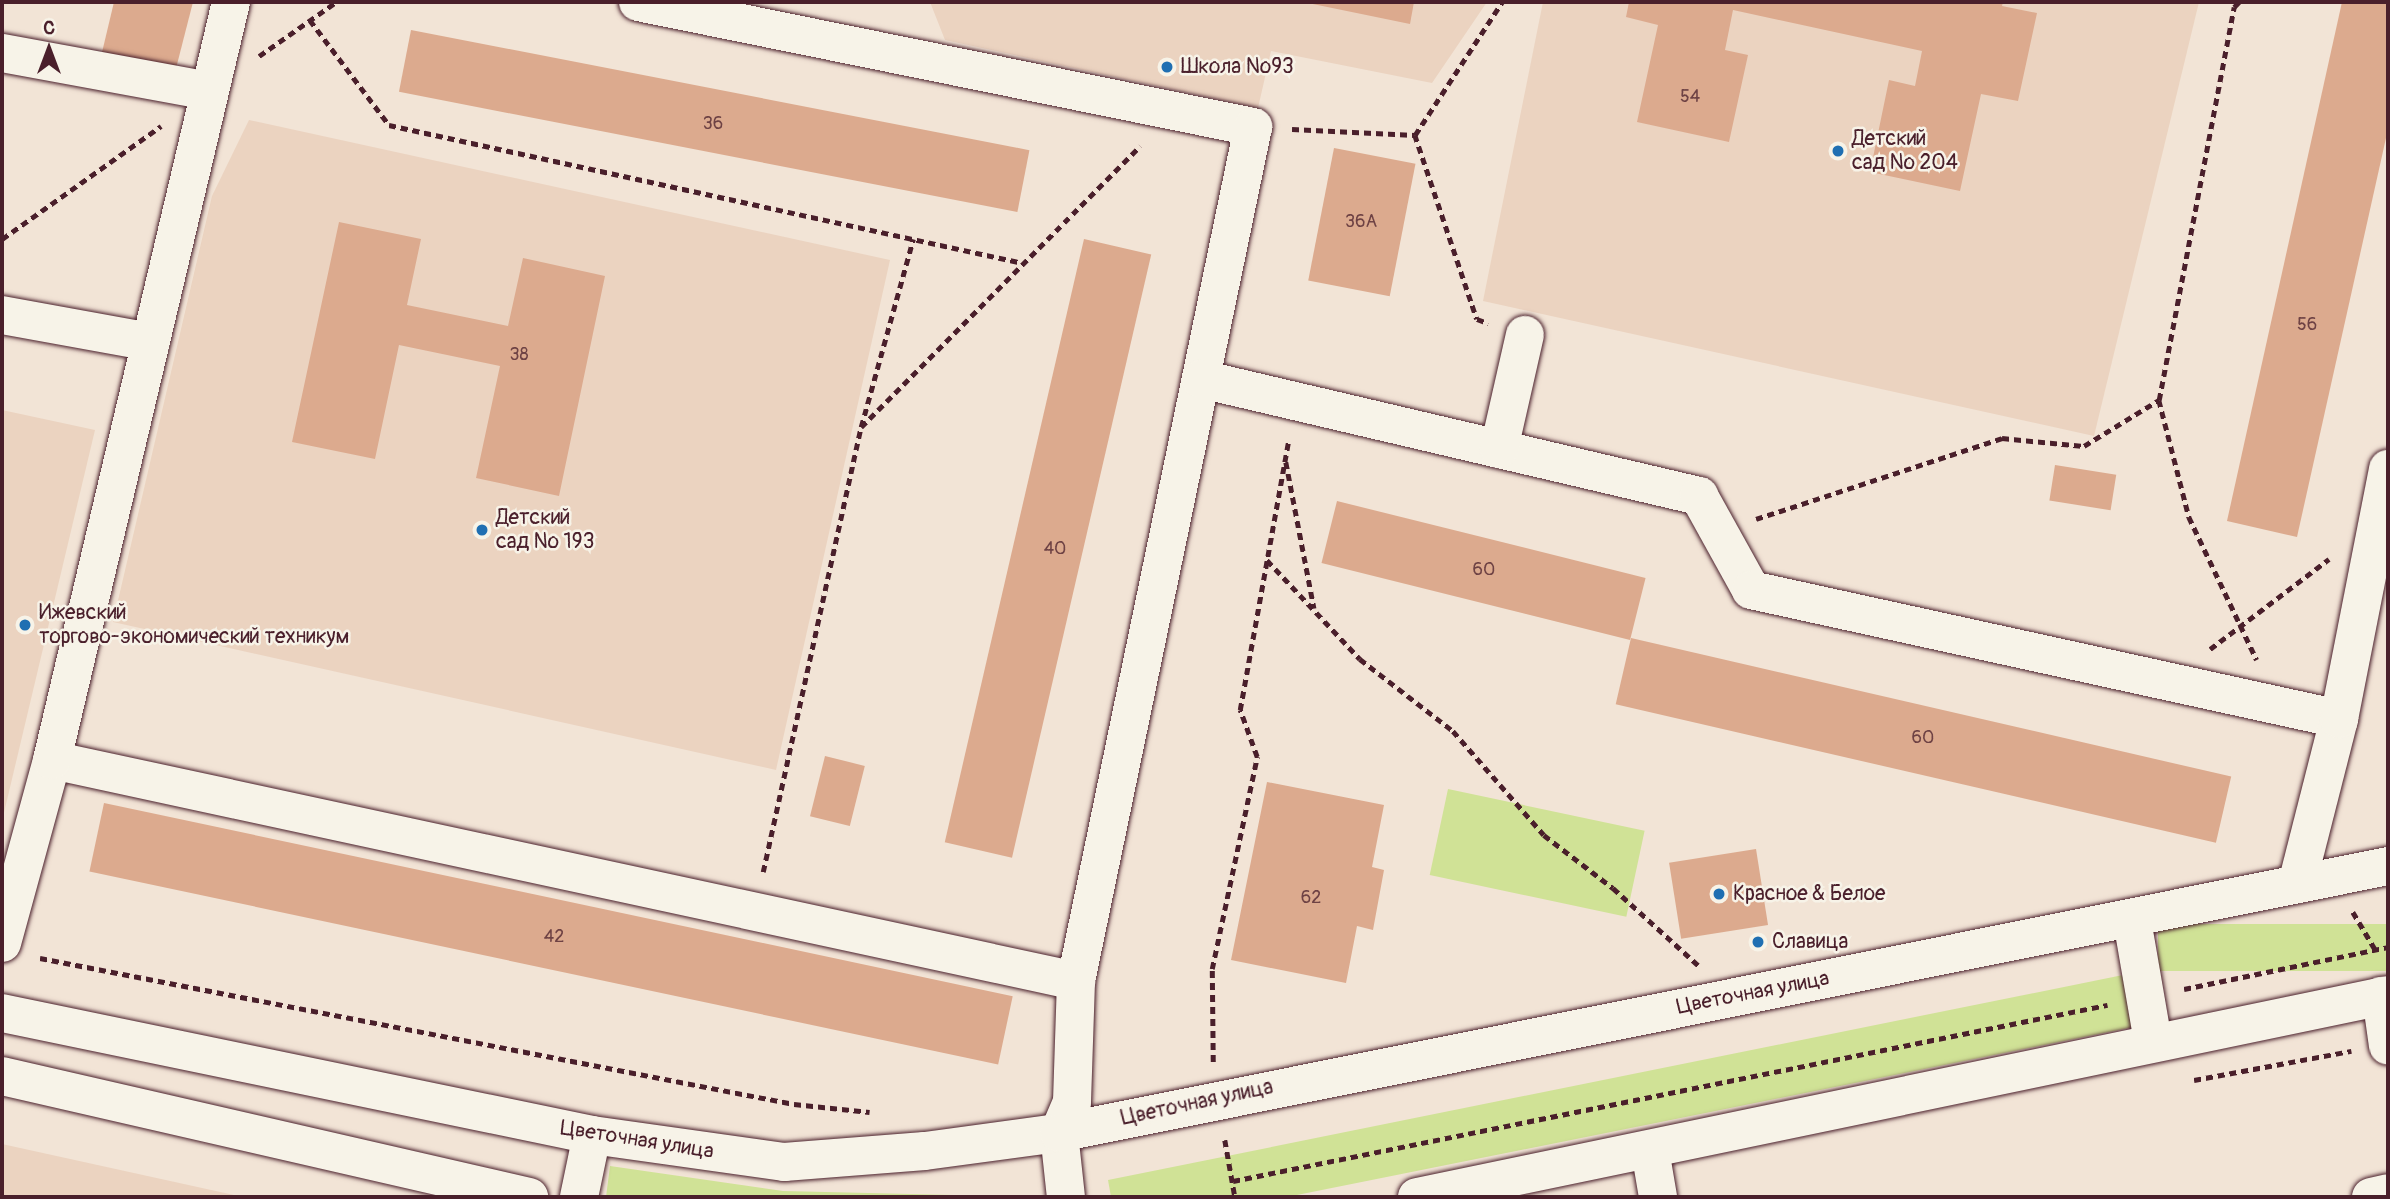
<!DOCTYPE html>
<html>
<head>
<meta charset="utf-8">
<style>
  body { margin:0 }
  #map { position:relative; width:2390px; height:1199px; overflow:hidden; background:#f2e4d6; font-family:Pangolin,sans-serif }
  div>[style] { position:absolute }
  [style*='--x'] { left:calc(var(--x)*1px); top:calc(var(--y)*1px); width:calc(var(--w)*1px); rotate:calc(var(--a)*1deg) }
  .built>* { inset:0; background:#ebd3c0 }
  .green>* { inset:0; background:#d0e296; transform-origin:0 0 }
  .building>* { inset:0; background:#dcaa8e; transform-origin:0 0 }
  .path>* { height:4.5px; margin-top:-2.25px; transform-origin:0; background:repeating-linear-gradient(90deg,#4a1f2b 0 7px,transparent 0 12px) }
  .roads { filter:drop-shadow(0 0 2px #4a1f2b) drop-shadow(0 0 2px #4a1f2b) }
  .minor>* { height:38px; margin:-19px; padding:0 19px; transform-origin:19px; border-radius:19px; background:#f7f3e8 }
  .dots>* { width:19px; height:19px; translate:-50% -50%; box-sizing:border-box; border:4px solid #f7f3e8; border-radius:50% }
  span { translate:-50% -50%; white-space:nowrap; text-align:center; line-height:1.15; -webkit-text-stroke:5px #f7f3e8; paint-order:stroke }
  .number-label { font-size:18px; color:#6e4244 }
  .number-label span { -webkit-text-stroke-width:0 }
  .poi-label { font-size:21px; color:#4a1f2b }
  .left { translate:0 -50%; text-align:left }
  .street-label { font-size:21px; color:#4a1f2b }
  .frame { position:absolute; inset:0; border:4px solid #4a1f2b; pointer-events:none }
  .north { position:absolute; left:14px; top:14px; width:70px; height:70px; -webkit-text-stroke:5px #f7f3e8; paint-order:stroke; rotate:0deg; font-size:19px; font-weight:700; line-height:28px; text-align:center; color:#4a1f2b }
  .north::after { content:''; display:block; margin:auto; width:24px; height:32px; background:#4a1f2b; clip-path:polygon(50% 0,100% 100%,50% 72%,0 100%) }
</style>
</head>
<body>
<div id="map">
  <div class="built">
    <i style="clip-path:polygon(930px 2px,1487px 2px,1432px 83px,1271px 51px,1258px 108px,945px 40px)"></i>
    <i style="clip-path:polygon(1543px 2px,2199px 2px,2094px 436px,1483px 301px)"></i>
    <i style="clip-path:polygon(249px 120px,890px 260px,776px 770px,113px 622px,212px 196px)"></i>
    <i style="clip-path:polygon(2px 410px,95px 430px,2px 821px)"></i>
    <i style="clip-path:polygon(2px 1144px,243px 1197px,2px 1197px)"></i>
  </div>
  <div class="green">
    <i style="left:1448px;top:789px;width:201px;height:88px;rotate:12deg"></i>
    <i style="left:2388px;top:924px;width:47px;height:230px;rotate:90deg"></i>
    <i style="clip-path:polygon(2123px 975px,2134px 1027px,1287px 1197px,1111px 1197px,1108px 1180px)"></i>
    <i style="clip-path:polygon(610px 1166px,783px 1191px,1036px 1197px,606px 1197px)"></i>
  </div>
  <div class="building">
    <i style="clip-path:polygon(114px 2px,193px 2px,172px 84px,99px 65px)"></i>
    <i style="clip-path:polygon(1303px 2px,1414px 2px,1410px 24px)"></i>
    <i style="clip-path:polygon(1629px 2px,2003px 2px,2002px 6px,2037px 13px,2018px 101px,1981px 94px,1960px 191px,1870px 172px,1889px 80px,1915px 86px,1922px 51px,1733px 10px,1725px 50px,1748px 55px,1729px 142px,1637px 122px,1658px 25px,1626px 17px)"></i>
    <i style="clip-path:polygon(2342px 2px,2388px 2px,2388px 129px,2297px 537px,2227px 521px)"></i>
    <i style="left:411px;top:30px;width:630px;height:63px;rotate:11deg"></i>
    <i style="left:1334px;top:148px;width:83px;height:135px;rotate:11deg"></i>
    <i style="clip-path:polygon(339px 222px,421px 239px,407px 305px,508px 326px,523px 258px,605px 276px,559px 496px,476px 478px,500px 366px,399px 345px,375px 459px,292px 442px)"></i>
    <i style="left:1084px;top:239px;width:69px;height:619px;rotate:13deg"></i>
    <i style="left:2055px;top:465px;width:62px;height:36px;rotate:9deg"></i>
    <i style="left:1337px;top:501px;width:318px;height:64px;rotate:14deg"></i>
    <i style="left:1631px;top:638px;width:616px;height:68px;rotate:13deg"></i>
    <i style="left:825px;top:756px;width:41px;height:62px;rotate:14deg"></i>
    <i style="clip-path:polygon(1267px 782px,1384px 805px,1372px 867px,1384px 870px,1373px 930px,1357px 926px,1346px 983px,1231px 960px)"></i>
    <i style="left:104px;top:803px;width:929px;height:70px;rotate:12deg"></i>
    <i style="left:1756px;top:849px;width:77px;height:88px;rotate:81deg"></i>
  </div>
  <div class="path">
    <i style="--x:310;--y:20;--w:131;--a:53"></i>
    <i style="--x:389;--y:125;--w:649;--a:12.28"></i>
    <i style="--x:259;--y:56;--w:94;--a:-35"></i>
    <i style="--x:1292;--y:129;--w:123;--a:2.8"></i>
    <i style="--x:1415;--y:135;--w:159;--a:-56.8"></i>
    <i style="--x:1415;--y:135;--w:194;--a:71.4"></i>
    <i style="--x:1477;--y:319;--w:12;--a:20"></i>
    <i style="--x:2;--y:239;--w:195;--a:-35.4"></i>
    <i style="--x:2159;--y:400;--w:121;--a:75.6"></i>
    <i style="--x:2189;--y:517;--w:158;--a:64.6"></i>
    <i style="--x:861;--y:427;--w:195;--a:-74.5"></i>
    <i style="--x:1286;--y:462;--w:149;--a:79.1"></i>
    <i style="--x:1756;--y:519;--w:259;--a:-18.2"></i>
    <i style="--x:2002;--y:438;--w:82;--a:5.6"></i>
    <i style="--x:2084;--y:446;--w:88;--a:-31.5"></i>
    <i style="--x:2159;--y:400;--w:400;--a:-79.2"></i>
    <i style="--x:2234;--y:7;--w:7;--a:-45"></i>
    <i style="--x:1267;--y:560;--w:136;--a:46.8"></i>
    <i style="--x:1360;--y:659;--w:118;--a:37.7"></i>
    <i style="--x:1453;--y:731;--w:138;--a:48.8"></i>
    <i style="--x:1544;--y:835;--w:87;--a:37.5"></i>
    <i style="--x:1613;--y:888;--w:115;--a:42.2"></i>
    <i style="--x:2210;--y:649;--w:149;--a:-37.1"></i>
    <i style="--x:763;--y:872;--w:456;--a:-77.6"></i>
    <i style="--x:861;--y:427;--w:396;--a:-45.2"></i>
    <i style="--x:2353;--y:912;--w:43;--a:59.3"></i>
    <i style="--x:40;--y:958;--w:768;--a:10.96"></i>
    <i style="--x:794;--y:1104;--w:76;--a:6"></i>
    <i style="--x:2184;--y:989;--w:208;--a:-11.6"></i>
    <i style="--x:1213;--y:1062;--w:93;--a:-90.6"></i>
    <i style="--x:1212;--y:969;--w:217;--a:-78"></i>
    <i style="--x:1257;--y:757;--w:50;--a:-109.9"></i>
    <i style="--x:1240;--y:710;--w:275;--a:-79.8"></i>
    <i style="--x:2194;--y:1080;--w:160;--a:-10.5"></i>
    <i style="--x:1225;--y:1140;--w:58;--a:80"></i>
    <i style="--x:1233;--y:1181;--w:892;--a:-11.39"></i>
  </div>
  <div class="roads">
    <div class="minor">
      <i style="--x:638;--y:2;--w:628;--a:11.49"></i>
      <i style="--x:1253;--y:127;--w:872;--a:101.71"></i>
      <i style="--x:1076;--y:981;--w:121;--a:91.9"></i>
      <i style="--x:1072;--y:1102;--w:34;--a:113"></i>
      <i style="--x:1059;--y:1133;--w:64;--a:83.8"></i>
      <i style="--x:2;--y:53;--w:211;--a:10.4"></i>
      <i style="--x:2;--y:315;--w:151;--a:10.3"></i>
      <i style="--x:1201;--y:379;--w:512;--a:13.22"></i>
      <i style="--x:1699;--y:496;--w:107;--a:61"></i>
      <i style="--x:1751;--y:590;--w:602;--a:12.37"></i>
      <i style="--x:1499;--y:449;--w:117;--a:-77.2"></i>
      <i style="--x:52;--y:760;--w:1048;--a:12.18"></i>
      <i style="--x:2297;--y:884;--w:170;--a:-75.7"></i>
      <i style="--x:2339;--y:719;--w:255;--a:-78.9"></i>
      <i style="--x:2132;--y:920;--w:124;--a:80.2"></i>
      <i style="--x:2;--y:943;--w:190;--a:-74.7"></i>
      <i style="--x:52;--y:760;--w:779;--a:-76.71"></i>
      <i style="--x:2381;--y:996;--w:50;--a:82"></i>
      <i style="--x:2;--y:1013;--w:602;--a:11.68"></i>
      <i style="--x:592;--y:1135;--w:194;--a:8"></i>
      <i style="--x:784;--y:1162;--w:141;--a:-4.5"></i>
      <i style="--x:925;--y:1151;--w:135;--a:-7.7"></i>
      <i style="--x:1059;--y:1133;--w:1356;--a:-11.36"></i>
      <i style="--x:2;--y:1076;--w:541;--a:12.93"></i>
      <i style="--x:1650;--y:1150;--w:48;--a:80.3"></i>
      <i style="--x:579;--y:1197;--w:63;--a:-78.2"></i>
      <i style="--x:1417;--y:1197;--w:992;--a:-11.75"></i>
      <i style="--x:2371;--y:1197;--w:17;--a:-13"></i>
    </div>
  </div>
  <div class="dots">
    <i style="left:1167px;top:67px;background:#1f6fb2"></i>
    <i style="left:1838px;top:151px;background:#1f6fb2"></i>
    <i style="left:482px;top:530px;background:#1f6fb2"></i>
    <i style="left:25px;top:625px;background:#1f6fb2"></i>
    <i style="left:1719px;top:894px;background:#1f6fb2"></i>
    <i style="left:1758px;top:942px;background:#1f6fb2"></i>
  </div>
  <div class="number-label">
    <span style="left:1690px;top:97px">54</span>
    <span style="left:713px;top:124px">36</span>
    <span style="left:1361px;top:222px">36А</span>
    <span style="left:2307px;top:325px">56</span>
    <span style="left:519px;top:355px">38</span>
    <span style="left:1055px;top:549px">40</span>
    <span style="left:1484px;top:570px">60</span>
    <span style="left:1923px;top:738px">60</span>
    <span style="left:1311px;top:898px">62</span>
    <span style="left:554px;top:937px">42</span>
  </div>
  <div class="poi-label">
    <span class="left" style="left:1181px;top:67px">Школа №93</span>
    <span class="left" style="left:1852px;top:151px">Детский<br>сад № 204</span>
    <span class="left" style="left:496px;top:530px">Детский<br>сад № 193</span>
    <span class="left" style="left:39px;top:625px">Ижевский<br>торгово-экономический техникум</span>
    <span class="left" style="left:1733px;top:894px">Красное &amp; Белое</span>
    <span class="left" style="left:1772px;top:942px">Славица</span>
  </div>
  <div class="street-label">
    <span style="left:1753px;top:993px;rotate:-11deg">Цветочная улица</span>
    <span style="left:1197px;top:1103px;rotate:-12deg">Цветочная улица</span>
    <span style="left:637px;top:1140px;rotate:9deg">Цветочная улица</span>
  </div>
  <div class="frame"></div>
  <div class="north">С</div>
</div>
</body>
</html>
